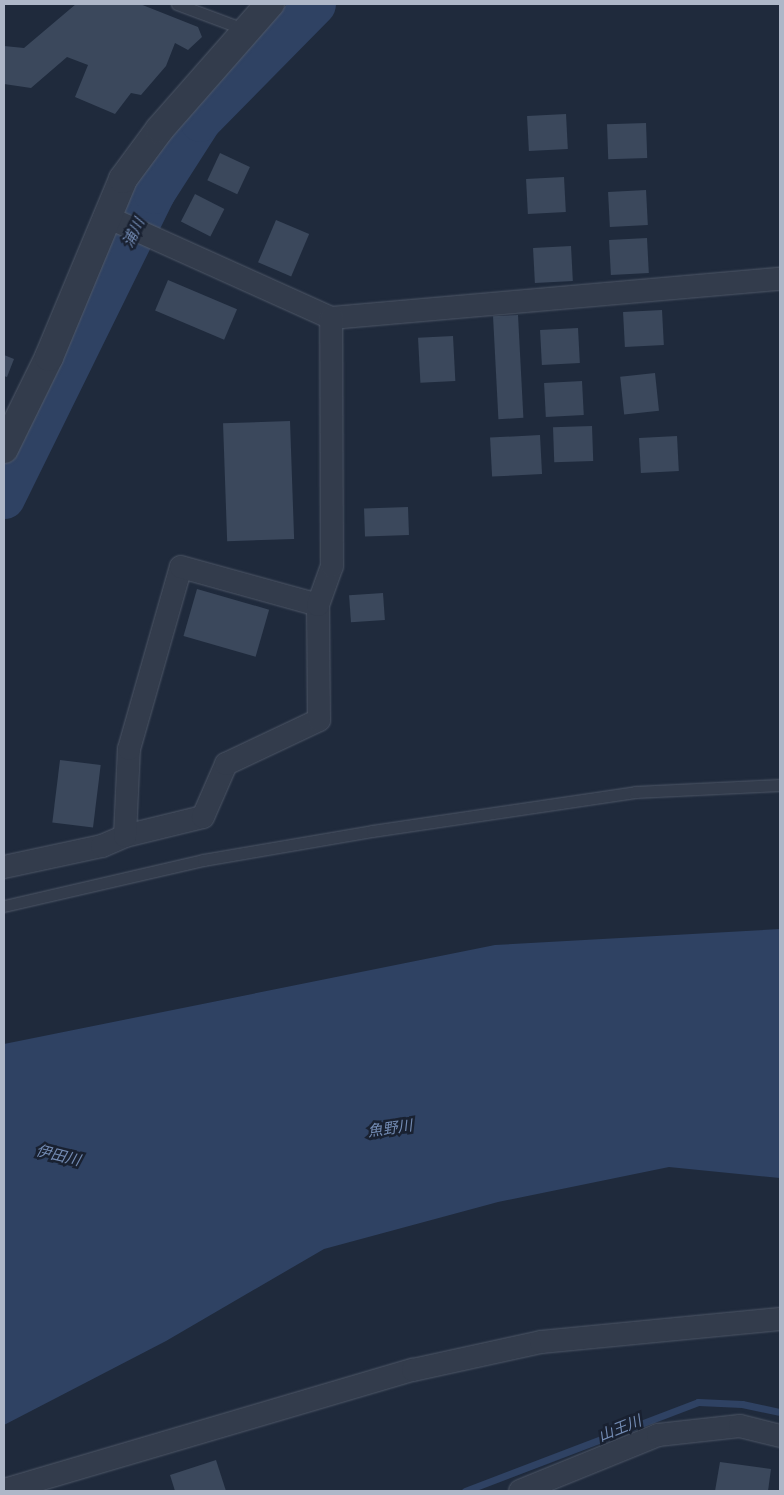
<!DOCTYPE html>
<html>
<head>
<meta charset="utf-8">
<style>
  body { margin:0 }
  #map { position:relative; width:784px; height:1495px; overflow:hidden; background:#1f2a3c; font-family:"Fira Sans","Noto Sans JP",sans-serif }
  div>[style] { position:absolute }
  [style*='--x'] { left:calc(var(--x)*1px); top:calc(var(--y)*1px); width:calc(var(--w)*1px); rotate:calc(var(--a)*1deg) }
  .water>* { inset:0; background:#2f4263 }
  .stream>* { height:7px; margin:-3.5px; padding:0 3.5px; transform-origin:3.5px; border-radius:3.5px; background:#2f4263 }
  .river>* { height:41px; margin:-20.5px; padding:0 20.5px; transform-origin:20.5px; border-radius:20.5px; background:#2f4263 }
  .building>* { inset:0; background:#3b485c; transform-origin:0 0 }
  .roads { filter:drop-shadow(0 0 1px #4e5767) drop-shadow(0 0 1px #4e5767) }
  .service>* { height:11px; margin:-5.5px; padding:0 5.5px; transform-origin:5.5px; border-radius:5.5px; background:#333c4c }
  .minor>* { height:22px; margin:-11px; padding:0 11px; transform-origin:11px; border-radius:11px; background:#333c4c }
  .tertiary>* { height:28px; margin:-14px; padding:0 14px; transform-origin:14px; border-radius:14px; background:#333c4c }
  span { translate:-50% -50%; white-space:nowrap; text-align:center; line-height:1.15; -webkit-text-stroke:5px #192131; paint-order:stroke }
  .water-label { font-size:15px; color:#738bb3; font-style:italic }
  .frame { position:absolute; inset:0; border:5px solid #aeb7c8; pointer-events:none }
</style>
</head>
<body>
<div id="map">
  <div class="water">
    <i style="clip-path:polygon(780px 929px,780px 1178px,669px 1167px,498px 1202px,324px 1249px,166px 1341px,4px 1425px,4px 1044px,495px 945px)"></i>
  </div>
  <div class="stream">
    <i style="--x:465;--y:1491;--w:249;--a:-20.9"></i>
    <i style="--x:698;--y:1402;--w:44;--a:2.6"></i>
    <i style="--x:742;--y:1404;--w:39;--a:12"></i>
  </div>
  <div class="river">
    <i style="--x:4;--y:498;--w:340;--a:-63.8"></i>
    <i style="--x:154;--y:193;--w:85;--a:-57.4"></i>
    <i style="--x:200;--y:121;--w:164;--a:-45.5"></i>
  </div>
  <div class="building">
    <i style="clip-path:polygon(76px 4px,140px 4px,198px 27px,202px 37px,188px 50px,175px 43px,166px 66px,141px 95px,131px 93px,115px 114px,75px 97px,88px 65px,67px 57px,31px 88px,4px 84px,4px 46px,24px 48px)"></i>
    <i style="left:566px;top:114px;width:35px;height:39px;rotate:87deg"></i>
    <i style="left:646px;top:123px;width:35px;height:39px;rotate:88deg"></i>
    <i style="left:220px;top:153px;width:33px;height:30px;rotate:25deg"></i>
    <i style="left:564px;top:177px;width:35px;height:38px;rotate:87deg"></i>
    <i style="left:646px;top:190px;width:35px;height:38px;rotate:87deg"></i>
    <i style="left:195px;top:194px;width:33px;height:31px;rotate:27deg"></i>
    <i style="left:276px;top:220px;width:36px;height:46px;rotate:23deg"></i>
    <i style="left:647px;top:238px;width:35px;height:38px;rotate:87deg"></i>
    <i style="left:571px;top:246px;width:35px;height:38px;rotate:87deg"></i>
    <i style="left:168px;top:280px;width:75px;height:33px;rotate:23deg"></i>
    <i style="left:662px;top:310px;width:35px;height:39px;rotate:87deg"></i>
    <i style="left:518px;top:315px;width:103px;height:25px;rotate:87deg"></i>
    <i style="left:578px;top:328px;width:35px;height:38px;rotate:87deg"></i>
    <i style="left:453px;top:336px;width:45px;height:35px;rotate:87deg"></i>
    <i style="clip-path:polygon(4px 355px,14px 359px,7px 377px,4px 376px)"></i>
    <i style="left:655px;top:373px;width:38px;height:35px;rotate:84deg"></i>
    <i style="left:582px;top:381px;width:34px;height:38px;rotate:87deg"></i>
    <i style="left:290px;top:421px;width:118px;height:67px;rotate:88deg"></i>
    <i style="left:592px;top:426px;width:35px;height:39px;rotate:88deg"></i>
    <i style="left:540px;top:435px;width:39px;height:50px;rotate:87deg"></i>
    <i style="left:677px;top:436px;width:35px;height:38px;rotate:87deg"></i>
    <i style="left:408px;top:507px;width:28px;height:44px;rotate:88deg"></i>
    <i style="left:197px;top:589px;width:75px;height:49px;rotate:16deg"></i>
    <i style="left:383px;top:593px;width:27px;height:34px;rotate:86deg"></i>
    <i style="left:60px;top:760px;width:41px;height:63px;rotate:7deg"></i>
    <i style="clip-path:polygon(216px 1460px,226px 1491px,175px 1491px,170px 1475px)"></i>
    <i style="clip-path:polygon(720px 1462px,771px 1469px,768px 1491px,715px 1491px)"></i>
  </div>
  <div class="roads">
    <div class="service">
      <i style="--x:177;--y:4;--w:74;--a:20.6"></i>
      <i style="--x:4;--y:906;--w:204;--a:-13"></i>
      <i style="--x:203;--y:860;--w:171;--a:-9.7"></i>
      <i style="--x:372;--y:831;--w:266;--a:-8.4"></i>
      <i style="--x:635;--y:792;--w:145;--a:-2.8"></i>
    </div>
    <div class="minor">
      <i style="--x:105;--y:216;--w:248;--a:24.3"></i>
      <i style="--x:331;--y:318;--w:451;--a:-5"></i>
      <i style="--x:125;--y:836;--w:80;--a:-13.7"></i>
      <i style="--x:203;--y:817;--w:58;--a:-66.5"></i>
      <i style="--x:226;--y:764;--w:103;--a:-25.3"></i>
      <i style="--x:319;--y:720;--w:115;--a:-90.5"></i>
      <i style="--x:4;--y:867;--w:100;--a:-12.1"></i>
      <i style="--x:102;--y:846;--w:25;--a:-23"></i>
      <i style="--x:125;--y:836;--w:87;--a:-87.4"></i>
      <i style="--x:129;--y:749;--w:189;--a:-74.1"></i>
      <i style="--x:181;--y:567;--w:142;--a:15.5"></i>
      <i style="--x:318;--y:605;--w:41;--a:-70.3"></i>
      <i style="--x:332;--y:566;--w:248;--a:-90.2"></i>
      <i style="--x:4;--y:1490;--w:426;--a:-16.4"></i>
      <i style="--x:413;--y:1370;--w:131;--a:-12.3"></i>
      <i style="--x:541;--y:1342;--w:240;--a:-5.5"></i>
      <i style="--x:520;--y:1491;--w:149;--a:-22.1"></i>
      <i style="--x:658;--y:1435;--w:82;--a:-6.3"></i>
      <i style="--x:740;--y:1426;--w:41;--a:14"></i>
    </div>
    <div class="tertiary">
      <i style="--x:4;--y:449;--w:102;--a:-63.9"></i>
      <i style="--x:49;--y:357;--w:193;--a:-67.4"></i>
      <i style="--x:123;--y:179;--w:62;--a:-53.5"></i>
      <i style="--x:160;--y:129;--w:167;--a:-48.7"></i>
    </div>
  </div>
  <div class="water-label">
    <span style="left:134px;top:233px;rotate:-64deg">浦川</span>
    <span style="left:390px;top:1129px;rotate:-8deg">魚野川</span>
    <span style="left:58px;top:1156px;rotate:14deg">伊田川</span>
    <span style="left:620px;top:1429px;rotate:-22deg">山王川</span>
  </div>
  <div class="frame"></div>
</div>
</body>
</html>
